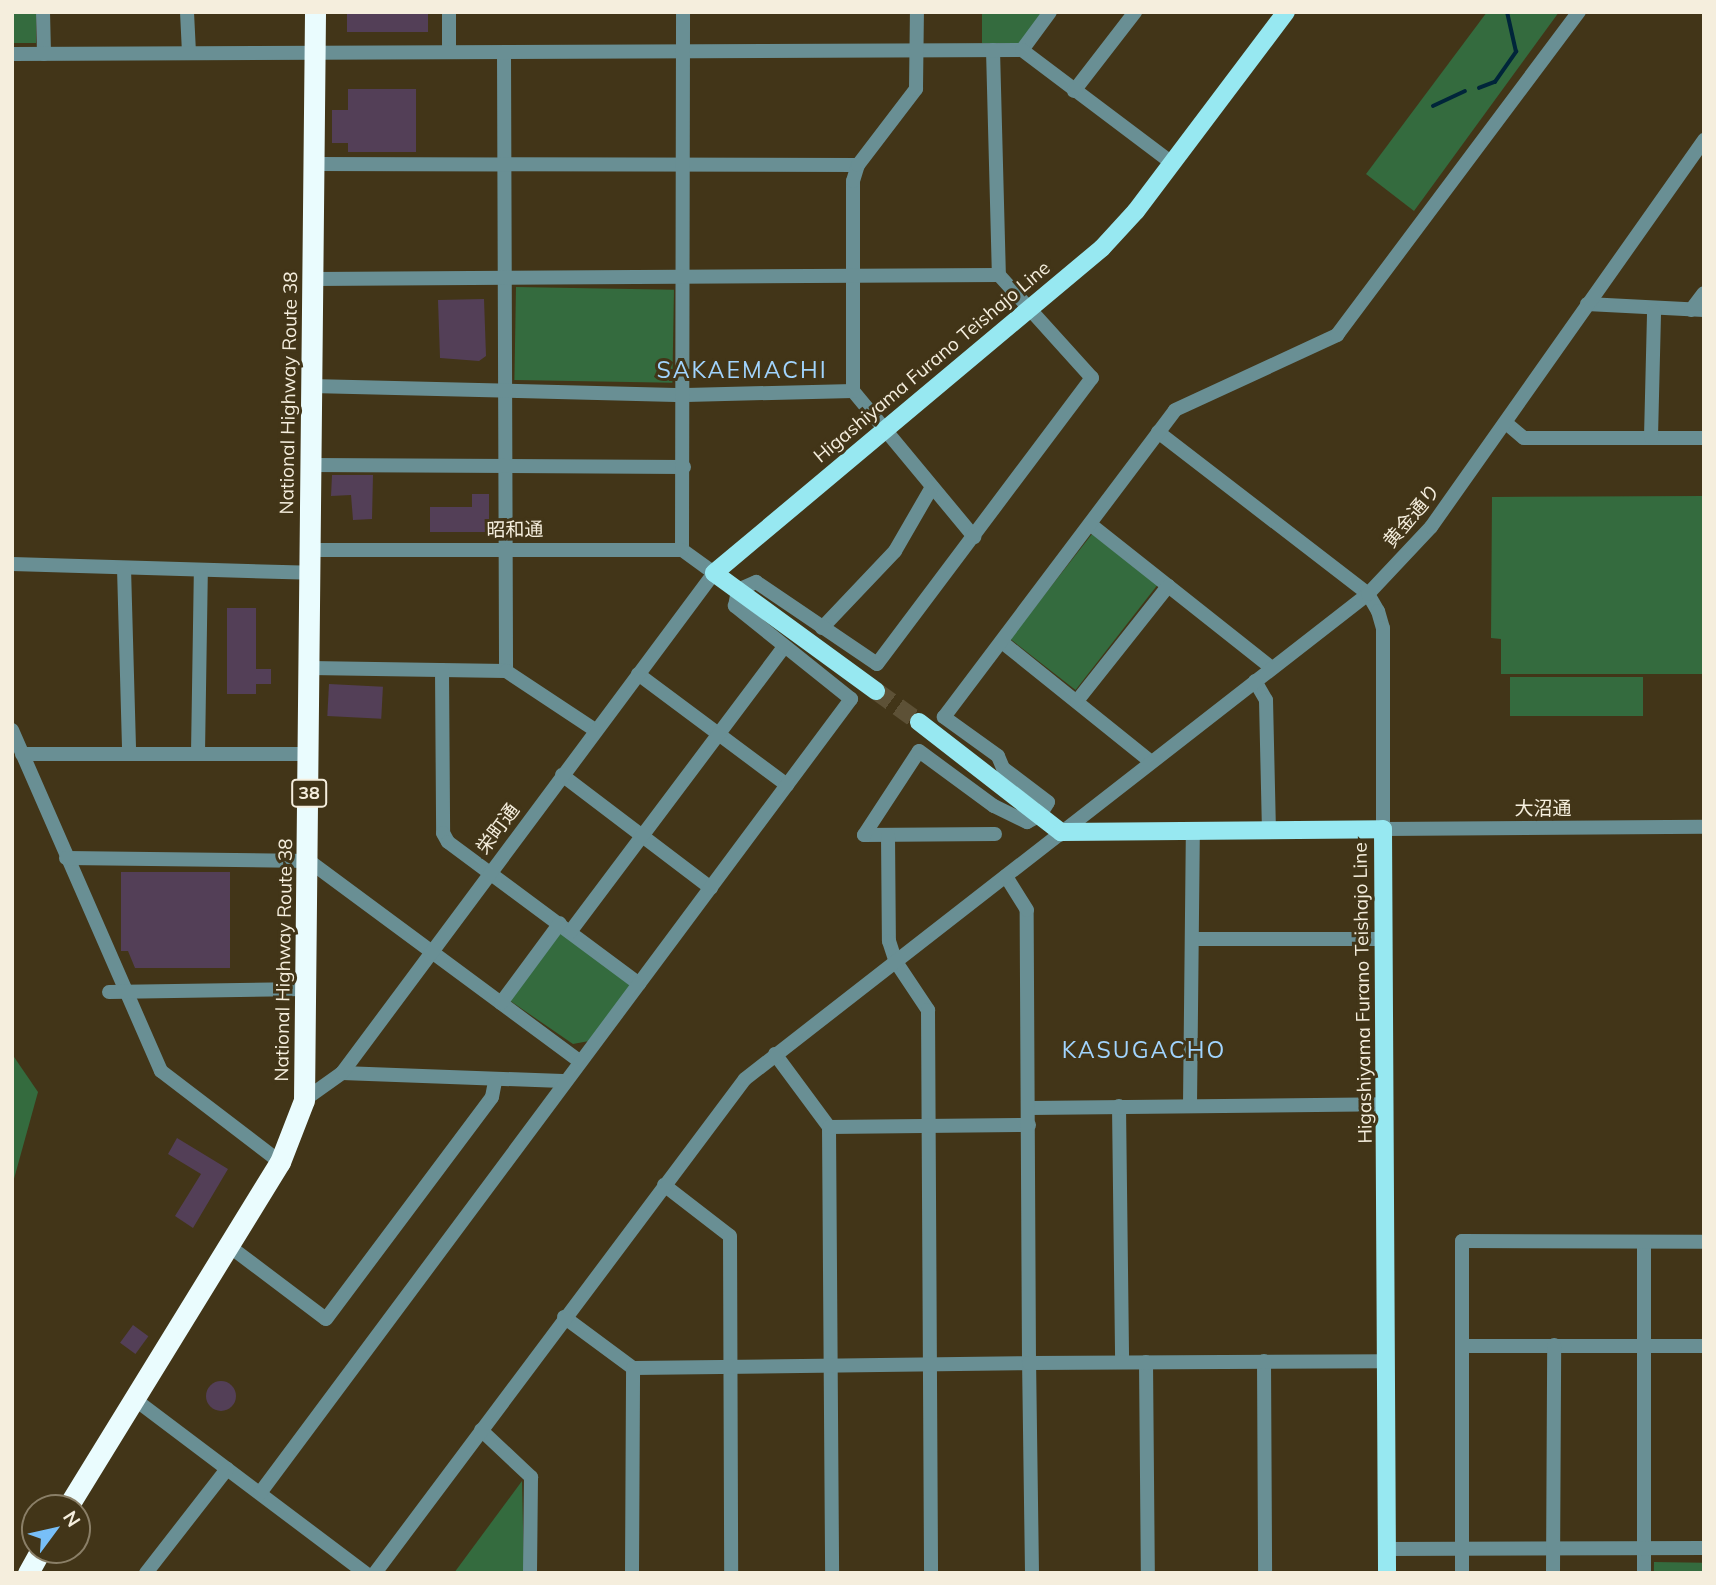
<!DOCTYPE html>
<html>
<head>
<meta charset="utf-8">
<style>
  body { margin:0 }
  #map { position:relative; width:1716px; height:1585px; overflow:hidden; background:#423518; font-family:Mulish,"Noto Sans JP",sans-serif }
  div>[style] { position:absolute }
  [style*='--x'] { left:calc(var(--x)*1px); top:calc(var(--y)*1px); width:calc(var(--w)*1px); rotate:calc(var(--a)*1deg) }
  .green>* { inset:0; background:#346b3e; transform-origin:0 0 }
  .stream>* { height:3.5px; margin:-1.75px; padding:0 1.75px; transform-origin:1.75px; border-radius:1.75px; background:#00253a }
  .building>* { inset:0; background:#533f57; transform-origin:0 0 }
  .round { border-radius:50% }
  .major-tunnel>* { height:18px; margin-top:-9px; transform-origin:0; background:repeating-linear-gradient(90deg,#5d5136 0 18px,transparent 0 27px) }
  .minor>* { height:14px; margin:-7px; padding:0 7px; transform-origin:7px; border-radius:7px; background:#698f94 }
  .major>* { height:18px; margin:-9px; padding:0 9px; transform-origin:9px; border-radius:9px; background:#97e8f1 }
  .highway>* { height:21px; margin:-10.5px; padding:0 10.5px; transform-origin:10.5px; border-radius:10.5px; background:#eafcfe }
  span { translate:-50% -50%; white-space:nowrap; text-align:center; line-height:1.15; -webkit-text-stroke:6px #423518; paint-order:stroke }
  .shield-label span { padding:2px 5px; background:#423518; border:2px solid; border-radius:5px; -webkit-text-stroke-width:0 }
  .shield-label { font-size:18px; color:#f5eedd; font-weight:700 }
  .street-label { font-size:19px; color:#f5eedd }
  .quarter-label { font-size:23px; color:#a1d4fe; letter-spacing:2px }
  .frame { position:absolute; inset:0; border:14px solid #f5eedd; pointer-events:none }
  .north { position:absolute; left:21px; top:1494px; width:70px; height:70px; box-sizing:border-box; background:#423518; border:2px solid #8a7f67; border-radius:50%; rotate:57deg; font-size:19px; font-weight:700; line-height:28px; text-align:center; color:#f5eedd }
  .north::after { content:''; display:block; margin:auto; width:24px; height:32px; background:#78bff8; clip-path:polygon(50% 0,100% 100%,50% 72%,0 100%) }
</style>
</head>
<body>
<div id="map">
  <div class="green">
    <i style="left:12px;top:12px;width:24px;height:31px"></i>
    <i style="clip-path:polygon(982px 12px,1042px 12px,1022px 43px,982px 43px)"></i>
    <i style="clip-path:polygon(1487px 12px,1559px 12px,1414px 211px,1366px 174px)"></i>
    <i style="left:516px;top:287px;width:158px;height:93px;rotate:1deg"></i>
    <i style="clip-path:polygon(1704px 496px,1704px 674px,1501px 674px,1501px 639px,1491px 638px,1492px 497px)"></i>
    <i style="left:1092px;top:534px;width:83px;height:133px;rotate:38deg"></i>
    <i style="left:1510px;top:677px;width:133px;height:39px"></i>
    <i style="clip-path:polygon(560px 931px,631px 986px,589px 1041px,573px 1044px,509px 1000px)"></i>
    <i style="clip-path:polygon(12px 1054px,38px 1092px,12px 1186px)"></i>
    <i style="clip-path:polygon(522px 1481px,524px 1573px,454px 1573px)"></i>
    <i style="left:1654px;top:1562px;width:50px;height:11px;rotate:1deg"></i>
  </div>
  <div class="stream">
    <i style="--x:1479;--y:88;--w:17;--a:-21"></i>
    <i style="--x:1495;--y:82;--w:37;--a:-55"></i>
    <i style="--x:1516;--y:52;--w:41;--a:-102.7"></i>
    <i style="--x:1433;--y:106;--w:35;--a:-25"></i>
  </div>
  <div class="building">
    <i style="left:347px;top:12px;width:81px;height:20px"></i>
    <i style="clip-path:polygon(348px 89px,416px 89px,416px 152px,348px 152px,348px 143px,332px 143px,332px 110px,348px 110px)"></i>
    <i style="clip-path:polygon(484px 299px,486px 356px,479px 361px,440px 358px,438px 300px)"></i>
    <i style="clip-path:polygon(332px 475px,373px 475px,372px 519px,353px 520px,351px 495px,331px 496px)"></i>
    <i style="clip-path:polygon(472px 494px,489px 494px,489px 532px,430px 532px,430px 507px,472px 507px)"></i>
    <i style="clip-path:polygon(227px 608px,256px 608px,256px 669px,271px 669px,271px 684px,256px 684px,256px 694px,227px 694px)"></i>
    <i style="left:329px;top:684px;width:54px;height:32px;rotate:3deg"></i>
    <i style="clip-path:polygon(121px 872px,230px 872px,230px 968px,135px 968px,128px 951px,121px 951px)"></i>
    <i style="clip-path:polygon(177px 1138px,228px 1169px,193px 1228px,175px 1216px,201px 1174px,168px 1154px)"></i>
    <i style="left:133px;top:1325px;width:19px;height:22px;rotate:36deg"></i>
    <i class="round" style="left:206px;top:1381px;width:30px;height:30px"></i>
  </div>
  <div class="major-tunnel">
    <i style="--x:876;--y:691;--w:53;--a:35.8"></i>
  </div>
  <div class="minor">
    <i style="--x:43;--y:12;--w:42;--a:88.6"></i>
    <i style="--x:187;--y:12;--w:41;--a:87.2"></i>
    <i style="--x:993;--y:50;--w:225;--a:88.5"></i>
    <i style="--x:1022;--y:50;--w:47;--a:-53.6"></i>
    <i style="--x:449;--y:52;--w:40;--a:-90"></i>
    <i style="--x:504;--y:53;--w:618;--a:89.81"></i>
    <i style="--x:12;--y:54;--w:1010;--a:-0.23"></i>
    <i style="--x:1022;--y:50;--w:188;--a:37"></i>
    <i style="--x:1074;--y:91;--w:100;--a:-52.3"></i>
    <i style="--x:314;--y:164;--w:544;--a:0.11"></i>
    <i style="--x:1587;--y:304;--w:117;--a:2.9"></i>
    <i style="--x:1691;--y:310;--w:21;--a:-53"></i>
    <i style="--x:311;--y:386;--w:375;--a:1.4"></i>
    <i style="--x:686;--y:395;--w:167;--a:-1.4"></i>
    <i style="--x:853;--y:391;--w:190;--a:50.3"></i>
    <i style="--x:853;--y:391;--w:210;--a:-90"></i>
    <i style="--x:853;--y:181;--w:17;--a:-73"></i>
    <i style="--x:858;--y:165;--w:96;--a:-52.7"></i>
    <i style="--x:916;--y:89;--w:77;--a:-89.3"></i>
    <i style="--x:1506;--y:423;--w:23;--a:40"></i>
    <i style="--x:1524;--y:438;--w:180;--a:0"></i>
    <i style="--x:1158;--y:432;--w:265;--a:37.6"></i>
    <i style="--x:1368;--y:594;--w:20;--a:60"></i>
    <i style="--x:1378;--y:611;--w:18;--a:74"></i>
    <i style="--x:1383;--y:628;--w:201;--a:90"></i>
    <i style="--x:1383;--y:829;--w:321;--a:-0.4"></i>
    <i style="--x:1651;--y:437;--w:126;--a:-88.6"></i>
    <i style="--x:310;--y:465;--w:374;--a:0.3"></i>
    <i style="--x:1090;--y:524;--w:232;--a:38.4"></i>
    <i style="--x:682;--y:550;--w:538;--a:-89.89"></i>
    <i style="--x:12;--y:564;--w:299;--a:1.7"></i>
    <i style="--x:124;--y:568;--w:184;--a:88.4"></i>
    <i style="--x:822;--y:628;--w:106;--a:-46.5"></i>
    <i style="--x:895;--y:551;--w:74;--a:-60"></i>
    <i style="--x:1002;--y:642;--w:191;--a:38.8"></i>
    <i style="--x:310;--y:668;--w:196;--a:0.9"></i>
    <i style="--x:506;--y:671;--w:107;--a:33.5"></i>
    <i style="--x:442;--y:670;--w:163;--a:89.6"></i>
    <i style="--x:443;--y:833;--w:10;--a:61"></i>
    <i style="--x:448;--y:842;--w:238;--a:36.6"></i>
    <i style="--x:638;--y:674;--w:186;--a:36.7"></i>
    <i style="--x:1255;--y:681;--w:22;--a:60"></i>
    <i style="--x:1266;--y:700;--w:130;--a:88.7"></i>
    <i style="--x:1077;--y:701;--w:147;--a:-51.6"></i>
    <i style="--x:12;--y:730;--w:372;--a:66.4"></i>
    <i style="--x:161;--y:1071;--w:150;--a:37.4"></i>
    <i style="--x:198;--y:753;--w:183;--a:-89.1"></i>
    <i style="--x:22;--y:754;--w:287;--a:0"></i>
    <i style="--x:562;--y:775;--w:187;--a:37.2"></i>
    <i style="--x:995;--y:834;--w:131;--a:179.6"></i>
    <i style="--x:864;--y:835;--w:100;--a:-56.8"></i>
    <i style="--x:919;--y:751;--w:93;--a:36.3"></i>
    <i style="--x:994;--y:806;--w:37;--a:26"></i>
    <i style="--x:1027;--y:822;--w:15;--a:-28"></i>
    <i style="--x:1040;--y:815;--w:15;--a:-58"></i>
    <i style="--x:1048;--y:802;--w:56;--a:-142.9"></i>
    <i style="--x:1003;--y:768;--w:13;--a:-113"></i>
    <i style="--x:998;--y:756;--w:67;--a:-144.2"></i>
    <i style="--x:944;--y:717;--w:384;--a:-53"></i>
    <i style="--x:1175;--y:410;--w:179;--a:-24.8"></i>
    <i style="--x:1337;--y:335;--w:404;--a:-53.2"></i>
    <i style="--x:888;--y:836;--w:105;--a:89.5"></i>
    <i style="--x:889;--y:941;--w:22;--a:72"></i>
    <i style="--x:896;--y:962;--w:58;--a:56.3"></i>
    <i style="--x:928;--y:1010;--w:563;--a:89.69"></i>
    <i style="--x:66;--y:858;--w:243;--a:0.7"></i>
    <i style="--x:309;--y:861;--w:336;--a:36.5"></i>
    <i style="--x:570;--y:932;--w:356;--a:-53.1"></i>
    <i style="--x:1193;--y:939;--w:192;--a:0"></i>
    <i style="--x:109;--y:992;--w:197;--a:-0.9"></i>
    <i style="--x:501;--y:1003;--w:99;--a:-53.6"></i>
    <i style="--x:775;--y:1054;--w:91;--a:53.5"></i>
    <i style="--x:829;--y:1127;--w:446;--a:89.6"></i>
    <i style="--x:342;--y:1073;--w:221;--a:2.1"></i>
    <i style="--x:304;--y:1100;--w:47;--a:-35.4"></i>
    <i style="--x:342;--y:1073;--w:623;--a:-53.35"></i>
    <i style="--x:714;--y:573;--w:39;--a:-144"></i>
    <i style="--x:682;--y:550;--w:372;--a:180"></i>
    <i style="--x:1190;--y:1105;--w:275;--a:-89.4"></i>
    <i style="--x:1119;--y:1106;--w:256;--a:89.3"></i>
    <i style="--x:1029;--y:1108;--w:356;--a:-0.6"></i>
    <i style="--x:829;--y:1127;--w:200;--a:-0.6"></i>
    <i style="--x:664;--y:1185;--w:83;--a:37.7"></i>
    <i style="--x:730;--y:1236;--w:337;--a:89.8"></i>
    <i style="--x:1644;--y:1242;--w:331;--a:90"></i>
    <i style="--x:229;--y:1246;--w:121;--a:37"></i>
    <i style="--x:326;--y:1319;--w:277;--a:-53.2"></i>
    <i style="--x:492;--y:1097;--w:15;--a:-79"></i>
    <i style="--x:564;--y:1317;--w:86;--a:36.5"></i>
    <i style="--x:633;--y:1368;--w:396;--a:-0.7"></i>
    <i style="--x:1029;--y:1363;--w:453;--a:-90.3"></i>
    <i style="--x:1027;--y:910;--w:40;--a:-122"></i>
    <i style="--x:1463;--y:1346;--w:241;--a:0"></i>
    <i style="--x:1264;--y:1361;--w:212;--a:89.7"></i>
    <i style="--x:1146;--y:1362;--w:211;--a:89.5"></i>
    <i style="--x:133;--y:1398;--w:291;--a:37"></i>
    <i style="--x:481;--y:1430;--w:69;--a:43.2"></i>
    <i style="--x:531;--y:1477;--w:96;--a:90.6"></i>
    <i style="--x:260;--y:1493;--w:990;--a:-53.34"></i>
    <i style="--x:851;--y:699;--w:149;--a:-141.3"></i>
    <i style="--x:735;--y:606;--w:16;--a:-79"></i>
    <i style="--x:738;--y:590;--w:20;--a:-24"></i>
    <i style="--x:756;--y:582;--w:146;--a:34.1"></i>
    <i style="--x:877;--y:664;--w:358;--a:-53.1"></i>
    <i style="--x:1092;--y:378;--w:139;--a:-132.1"></i>
    <i style="--x:999;--y:275;--w:685;--a:179.67"></i>
    <i style="--x:1386;--y:1549;--w:318;--a:-0.2"></i>
    <i style="--x:146;--y:1573;--w:132;--a:-52.1"></i>
    <i style="--x:375;--y:1573;--w:617;--a:-53.17"></i>
    <i style="--x:745;--y:1079;--w:790;--a:-37.9"></i>
    <i style="--x:1368;--y:594;--w:92;--a:-46.8"></i>
    <i style="--x:1431;--y:527;--w:474;--a:-54.8"></i>
    <i style="--x:632;--y:1573;--w:205;--a:-89.7"></i>
    <i style="--x:1032;--y:1573;--w:210;--a:-90.8"></i>
    <i style="--x:1029;--y:1363;--w:356;--a:-0.3"></i>
    <i style="--x:1462;--y:1573;--w:332;--a:-90"></i>
    <i style="--x:1462;--y:1241;--w:242;--a:0.2"></i>
    <i style="--x:1553;--y:1573;--w:228;--a:-89.7"></i>
  </div>
  <div class="major">
    <i style="--x:876;--y:691;--w:200;--a:-143.9"></i>
    <i style="--x:714;--y:573;--w:506;--a:-39.95"></i>
    <i style="--x:1102;--y:248;--w:50;--a:-47.4"></i>
    <i style="--x:1136;--y:211;--w:249;--a:-53"></i>
    <i style="--x:919;--y:722;--w:180;--a:37.8"></i>
    <i style="--x:1061;--y:832;--w:322;--a:-0.5"></i>
    <i style="--x:1383;--y:829;--w:744;--a:89.69"></i>
  </div>
  <div class="highway">
    <i style="--x:67;--y:1508;--w:406;--a:-58.4"></i>
    <i style="--x:280;--y:1162;--w:66;--a:-68.8"></i>
    <i style="--x:304;--y:1100;--w:1088;--a:-89.42"></i>
    <i style="--x:28;--y:1573;--w:26;--a:-61"></i>
  </div>
  <div class="shield-label">
    <span style="left:309px;top:793px">38</span>
  </div>
  <div class="street-label">
    <span style="left:932px;top:362px;rotate:-40deg">Higashiyama Furano Teishajo Line</span>
    <span style="left:289px;top:393px;rotate:-89deg">National Highway Route 38</span>
    <span style="left:1412px;top:516px;rotate:-50deg">黄金通り</span>
    <span style="left:515px;top:530px;rotate:-1deg">昭和通</span>
    <span style="left:1543px;top:809px">大沼通</span>
    <span style="left:498px;top:829px;rotate:-53deg">栄町通</span>
    <span style="left:284px;top:960px;rotate:-89deg">National Highway Route 38</span>
    <span style="left:1363px;top:993px;rotate:-91deg">Higashiyama Furano Teishajo Line</span>
  </div>
  <div class="quarter-label">
    <span style="left:742px;top:370px">SAKAEMACHI</span>
    <span style="left:1144px;top:1050px">KASUGACHO</span>
  </div>
  <div class="frame"></div>
  <div class="north">N</div>
</div>
</body>
</html>
